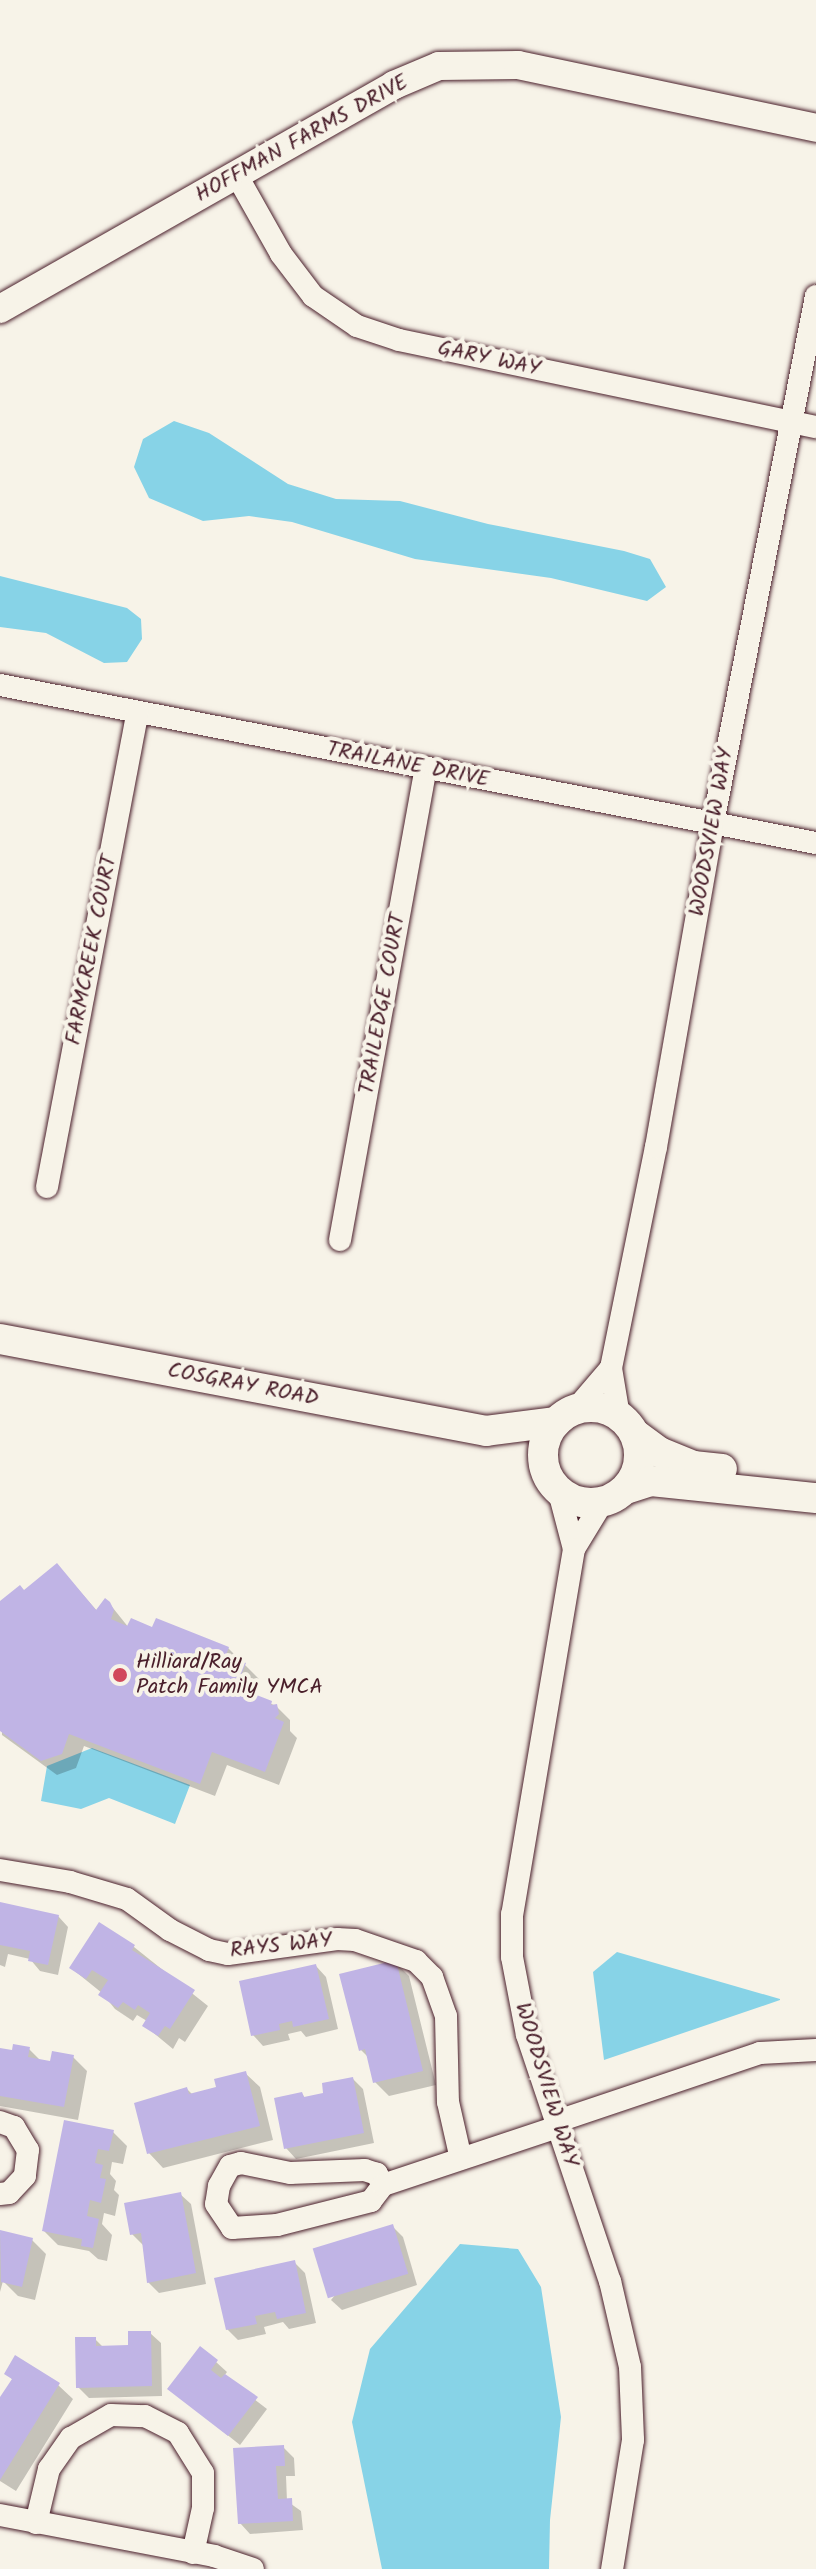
<!DOCTYPE html>
<html>
<head>
<meta charset="utf-8">
<style>
  body { margin:0 }
  #map { position:relative; width:816px; height:2569px; overflow:hidden; background:#f7f3e8; font-family:Kalam,sans-serif }
  div>[style] { position:absolute }
  [style*='--x'] { left:calc(var(--x)*1px); top:calc(var(--y)*1px); width:calc(var(--w)*1px); rotate:calc(var(--a)*1deg) }
  .water>* { inset:0; background:#87d3e7 }
  .shadow>* { inset:0; background:#0003 }
  .building>* { inset:0; background:#c0b4e5; transform-origin:0 0 }
  .roads { filter:drop-shadow(0 0 2px #4a1f2b) drop-shadow(0 0 2px #4a1f2b) }
  .minor>* { height:22px; margin:-11px; padding:0 11px; transform-origin:11px; border-radius:11px; background:#f7f3e8 }
  .tertiary>* { height:28px; margin:-14px; padding:0 14px; transform-origin:14px; border-radius:14px; background:#f7f3e8 }
  .secondary>* { height:30px; margin:-15px; padding:0 15px; transform-origin:15px; border-radius:15px; background:#f7f3e8 }
  .secondary>.ring { margin:-15px; padding:0; box-sizing:content-box; background:none; border:30px solid #f7f3e8; border-radius:50% }
  .dots>* { width:22px; height:22px; translate:-50% -50%; box-sizing:border-box; border:4px solid #f7f3e8; border-radius:50% }
  span { translate:-50% -50%; white-space:nowrap; text-align:center; line-height:1.15; -webkit-text-stroke:8px #f7f3e8; paint-order:stroke }
  .street-label { font-size:22px; color:#4a1f2b }
  .poi-label { font-size:22px; color:#4a1f2b }
  .left { translate:0 -50%; text-align:left }
</style>
</head>
<body>
<div id="map">
  <div class="water">
    <i style="clip-path:polygon(174px 421px,209px 433px,288px 484px,336px 499px,400px 501px,488px 524px,624px 551px,650px 559px,666px 587px,647px 601px,551px 578px,415px 559px,292px 522px,249px 516px,203px 521px,149px 498px,134px 467px,143px 439px)"></i>
    <i style="clip-path:polygon(0 576px,127px 608px,141px 619px,142px 639px,127px 662px,104px 663px,46px 633px,0 627px)"></i>
    <i style="clip-path:polygon(92px 1748px,190px 1785px,175px 1824px,109px 1798px,81px 1809px,41px 1801px,47px 1766px)"></i>
    <i style="clip-path:polygon(617px 1952px,780px 1999px,780px 2000px,604px 2060px,593px 1972px)"></i>
    <i style="clip-path:polygon(460px 2244px,518px 2249px,541px 2287px,561px 2417px,550px 2520px,549px 2569px,382px 2569px,352px 2422px,370px 2349px)"></i>
  </div>
  <div class="shadow">
    <i style="clip-path:polygon(57px 1565px,98px 1612px,109px 1603px,129px 1628px,154px 1629px,228px 1648px,259px 1679px,252px 1695px,276px 1706px,290px 1720px,290px 1731px,297px 1738px,279px 1785px,227px 1765px,215px 1796px,84px 1746px,76px 1768px,57px 1775px,2px 1735px,0 1603px,24px 1592px)"></i>
    <i style="clip-path:polygon(0 1904px,58px 1916px,68px 1927px,58px 1975px,40px 1971px,30px 1959px,8px 1954px,5px 1967px,0 1965px)"></i>
    <i style="clip-path:polygon(99px 1924px,134px 1947px,208px 2006px,185px 2042px,179px 2038px,173px 2049px,144px 2025px,147px 2021px,137px 2015px,133px 2021px,115px 2009px,102px 1993px,71px 1968px)"></i>
    <i style="clip-path:polygon(395px 1962px,409px 1976px,436px 2085px,389px 2096px,375px 2082px,369px 2058px,361px 2050px)"></i>
    <i style="clip-path:polygon(316px 1966px,326px 1977px,338px 2029px,306px 2037px,301px 2031px,288px 2034px,290px 2040px,263px 2046px,253px 2035px)"></i>
    <i style="clip-path:polygon(29px 2049px,42px 2062px,52px 2064px,73px 2057px,87px 2071px,78px 2120px,0 2106px,0 2050px,14px 2053px)"></i>
    <i style="clip-path:polygon(245px 2073px,260px 2087px,273px 2140px,163px 2168px,149px 2153px,187px 2089px,193px 2095px,218px 2088px)"></i>
    <i style="clip-path:polygon(353px 2079px,363px 2089px,374px 2143px,296px 2159px,286px 2148px,302px 2094px,306px 2099px,326px 2095px)"></i>
    <i style="clip-path:polygon(65px 2123px,113px 2132px,127px 2146px,123px 2164px,112px 2162px,110px 2174px,116px 2181px,114px 2190px,119px 2195px,115px 2216px,104px 2213px,102px 2224px,112px 2235px,107px 2261px,98px 2259px,89px 2251px,58px 2245px,44px 2231px)"></i>
    <i style="clip-path:polygon(180px 2194px,191px 2204px,206px 2284px,159px 2293px,148px 2282px,143px 2245px,132px 2234px)"></i>
    <i style="clip-path:polygon(392px 2226px,403px 2237px,417px 2285px,342px 2310px,331px 2300px)"></i>
    <i style="clip-path:polygon(0 2233px,32px 2240px,46px 2254px,35px 2300px,18px 2296px,3px 2281px,0 2292px)"></i>
    <i style="clip-path:polygon(294px 2262px,305px 2273px,316px 2323px,289px 2329px,283px 2322px,264px 2327px,266px 2334px,238px 2340px,227px 2329px)"></i>
    <i style="clip-path:polygon(150px 2333px,161px 2343px,162px 2396px,89px 2398px,78px 2387px,95px 2339px,104px 2348px,130px 2347px)"></i>
    <i style="clip-path:polygon(216px 2362px,227px 2372px,224px 2376px,267px 2409px,240px 2445px,170px 2389px)"></i>
    <i style="clip-path:polygon(6px 2373px,58px 2385px,73px 2399px,16px 2491px,0 2481px,0 2401px,13px 2380px)"></i>
    <i style="clip-path:polygon(283px 2447px,294px 2458px,295px 2476px,286px 2476px,287px 2501px,301px 2511px,303px 2530px,250px 2534px,240px 2523px)"></i>
  </div>
  <div class="building">
    <i style="clip-path:polygon(57px 1563px,96px 1610px,105px 1598px,110px 1602px,114px 1610px,111px 1619px,127px 1626px,131px 1618px,152px 1627px,156px 1618px,229px 1647px,226px 1655px,246px 1663px,236px 1687px,272px 1701px,271px 1705px,277px 1704px,279px 1714px,275px 1718px,284px 1722px,265px 1772px,212px 1752px,200px 1784px,69px 1734px,62px 1754px,41px 1761px,0 1731px,0 1601px,20px 1585px,24px 1590px)"></i>
    <i style="clip-path:polygon(0 1902px,59px 1915px,48px 1965px,28px 1961px,30px 1951px,0 1945px)"></i>
    <i style="clip-path:polygon(99px 1922px,135px 1945px,132px 1950px,195px 1990px,170px 2029px,165px 2026px,158px 2036px,142px 2026px,150px 2013px,138px 2005px,135px 2010px,123px 2002px,118px 2008px,98px 1995px,108px 1980px,92px 1970px,86px 1979px,69px 1968px)"></i>
    <i style="clip-path:polygon(396px 1960px,423px 2071px,373px 2083px,365px 2049px,359px 2051px,339px 1974px)"></i>
    <i style="clip-path:polygon(316px 1964px,329px 2019px,293px 2027px,292px 2021px,279px 2024px,280px 2030px,251px 2036px,239px 1981px)"></i>
    <i style="clip-path:polygon(13px 2044px,30px 2047px,28px 2057px,50px 2061px,52px 2051px,74px 2055px,64px 2107px,0 2096px,0 2048px,12px 2050px)"></i>
    <i style="clip-path:polygon(246px 2071px,260px 2126px,147px 2154px,134px 2103px,187px 2087px,189px 2094px,216px 2087px,214px 2079px)"></i>
    <i style="clip-path:polygon(353px 2077px,364px 2133px,284px 2149px,274px 2098px,302px 2092px,304px 2097px,323px 2093px,322px 2083px)"></i>
    <i style="clip-path:polygon(64px 2120px,114px 2130px,109px 2151px,98px 2149px,95px 2163px,103px 2165px,100px 2178px,106px 2179px,101px 2203px,90px 2200px,87px 2216px,99px 2219px,93px 2248px,81px 2246px,82px 2239px,42px 2231px)"></i>
    <i style="clip-path:polygon(181px 2192px,196px 2273px,147px 2283px,141px 2233px,130px 2235px,124px 2203px)"></i>
    <i style="left:393px;top:2224px;width:52px;height:84px;rotate:73deg"></i>
    <i style="clip-path:polygon(0 2230px,33px 2238px,22px 2287px,1px 2282px)"></i>
    <i style="clip-path:polygon(295px 2260px,306px 2313px,277px 2319px,275px 2312px,255px 2316px,257px 2324px,226px 2330px,214px 2278px)"></i>
    <i style="clip-path:polygon(128px 2331px,151px 2331px,152px 2386px,76px 2388px,75px 2337px,96px 2337px,96px 2346px,128px 2345px)"></i>
    <i style="clip-path:polygon(200px 2346px,218px 2360px,211px 2370px,221px 2378px,225px 2374px,258px 2397px,228px 2436px,167px 2389px)"></i>
    <i style="clip-path:polygon(15px 2355px,60px 2383px,0 2480px,0 2397px,12px 2379px,4px 2374px)"></i>
    <i style="clip-path:polygon(284px 2445px,285px 2466px,276px 2466px,278px 2499px,292px 2498px,293px 2521px,238px 2524px,233px 2448px)"></i>
  </div>
  <div class="roads">
    <div class="minor">
      <i style="--x:236;--y:174;--w:92;--a:60.6"></i>
      <i style="--x:281;--y:254;--w:53;--a:52.7"></i>
      <i style="--x:313;--y:296;--w:53;--a:34.3"></i>
      <i style="--x:357;--y:326;--w:44;--a:18.4"></i>
      <i style="--x:399;--y:340;--w:426;--a:11.8"></i>
      <i style="--x:0;--y:685;--w:831;--a:10.96"></i>
      <i style="--x:47;--y:1187;--w:481;--a:-79.2"></i>
      <i style="--x:340;--y:1240;--w:480;--a:-79.7"></i>
      <i style="--x:576;--y:1409;--w:54;--a:-49.5"></i>
      <i style="--x:619;--y:1416;--w:49;--a:-99.5"></i>
      <i style="--x:611;--y:1368;--w:226;--a:-78.5"></i>
      <i style="--x:656;--y:1147;--w:329;--a:-80"></i>
      <i style="--x:713;--y:823;--w:537;--a:-78.94"></i>
      <i style="--x:559;--y:1492;--w:59;--a:75.3"></i>
      <i style="--x:602;--y:1503;--w:54;--a:121.3"></i>
      <i style="--x:574;--y:1549;--w:370;--a:99.6"></i>
      <i style="--x:512;--y:1914;--w:43;--a:90"></i>
      <i style="--x:512;--y:1957;--w:79;--a:79.1"></i>
      <i style="--x:527;--y:2035;--w:260;--a:71.4"></i>
      <i style="--x:610;--y:2281;--w:88;--a:76.9"></i>
      <i style="--x:630;--y:2367;--w:73;--a:87.6"></i>
      <i style="--x:633;--y:2440;--w:131;--a:99.2"></i>
      <i style="--x:0;--y:1870;--w:71;--a:9.7"></i>
      <i style="--x:70;--y:1882;--w:59;--a:16.6"></i>
      <i style="--x:127;--y:1899;--w:53;--a:35.8"></i>
      <i style="--x:170;--y:1930;--w:44;--a:27.1"></i>
      <i style="--x:209;--y:1950;--w:19;--a:12"></i>
      <i style="--x:228;--y:1954;--w:110;--a:-7.8"></i>
      <i style="--x:337;--y:1939;--w:18;--a:3"></i>
      <i style="--x:355;--y:1940;--w:65;--a:19"></i>
      <i style="--x:416;--y:1961;--w:23;--a:45"></i>
      <i style="--x:432;--y:1977;--w:41;--a:70.3"></i>
      <i style="--x:446;--y:2016;--w:86;--a:88.7"></i>
      <i style="--x:448;--y:2102;--w:58;--a:77.2"></i>
      <i style="--x:0;--y:2122;--w:15;--a:20"></i>
      <i style="--x:14;--y:2127;--w:27;--a:59"></i>
      <i style="--x:28;--y:2150;--w:26;--a:97"></i>
      <i style="--x:25;--y:2176;--w:23;--a:133"></i>
      <i style="--x:9;--y:2193;--w:9;--a:174"></i>
      <i style="--x:555;--y:2122;--w:216;--a:-18.6"></i>
      <i style="--x:760;--y:2053;--w:56;--a:-3.1"></i>
      <i style="--x:383;--y:2185;--w:13;--a:-119"></i>
      <i style="--x:377;--y:2174;--w:13;--a:-162"></i>
      <i style="--x:365;--y:2170;--w:75;--a:177.7"></i>
      <i style="--x:290;--y:2173;--w:50;--a:-168.5"></i>
      <i style="--x:241;--y:2163;--w:11;--a:165"></i>
      <i style="--x:230;--y:2166;--w:23;--a:119"></i>
      <i style="--x:219;--y:2186;--w:18;--a:99"></i>
      <i style="--x:216;--y:2204;--w:29;--a:56"></i>
      <i style="--x:232;--y:2228;--w:45;--a:-3.8"></i>
      <i style="--x:277;--y:2225;--w:97;--a:-14.3"></i>
      <i style="--x:371;--y:2201;--w:20;--a:-53"></i>
      <i style="--x:383;--y:2185;--w:183;--a:-18.4"></i>
      <i style="--x:0;--y:2515;--w:218;--a:10.8"></i>
      <i style="--x:214;--y:2556;--w:41;--a:18.4"></i>
      <i style="--x:36;--y:2523;--w:56;--a:-76.5"></i>
      <i style="--x:49;--y:2469;--w:38;--a:-55"></i>
      <i style="--x:71;--y:2438;--w:46;--a:-29.9"></i>
      <i style="--x:111;--y:2415;--w:34;--a:2"></i>
      <i style="--x:145;--y:2416;--w:37;--a:27"></i>
      <i style="--x:178;--y:2433;--w:47;--a:58"></i>
      <i style="--x:203;--y:2473;--w:35;--a:90"></i>
      <i style="--x:203;--y:2508;--w:46;--a:102.5"></i>
    </div>
    <div class="tertiary">
      <i style="--x:0;--y:309;--w:453;--a:-29.6"></i>
      <i style="--x:394;--y:85;--w:49;--a:-22.9"></i>
      <i style="--x:439;--y:66;--w:79;--a:-0.7"></i>
      <i style="--x:518;--y:65;--w:305;--a:11.9"></i>
    </div>
    <div class="secondary">
      <i style="--x:0;--y:1339;--w:495;--a:10.7"></i>
      <i style="--x:486;--y:1431;--w:71;--a:-7.3"></i>
      <i class="ring" style="left:543px;top:1407px;width:66px;height:66px"></i>
      <i style="--x:636;--y:1435;--w:29;--a:36"></i>
      <i style="--x:659;--y:1452;--w:37;--a:22"></i>
      <i style="--x:693;--y:1466;--w:29;--a:6"></i>
      <i style="--x:626;--y:1489;--w:26;--a:-18"></i>
      <i style="--x:651;--y:1481;--w:166;--a:5.9"></i>
    </div>
  </div>
  <div class="dots">
    <i style="left:120px;top:1675px;background:#d1495b"></i>
  </div>
  <div class="street-label">
    <span style="left:302px;top:139px;rotate:-29deg">HOFFMAN FARMS DRIVE</span>
    <span style="left:489px;top:359px;rotate:12deg">GARY WAY</span>
    <span style="left:408px;top:765px;rotate:11deg">TRAILANE DRIVE</span>
    <span style="left:712px;top:832px;rotate:-80deg">WOODSVIEW WAY</span>
    <span style="left:92px;top:950px;rotate:-79deg">FARMCREEK COURT</span>
    <span style="left:383px;top:1004px;rotate:-80deg">TRAILEDGE COURT</span>
    <span style="left:243px;top:1385px;rotate:11deg">COSGRAY ROAD</span>
    <span style="left:281px;top:1946px;rotate:-6deg">RAYS WAY</span>
    <span style="left:546px;top:2085px;rotate:73deg">WOODSVIEW WAY</span>
  </div>
  <div class="poi-label">
    <span class="left" style="left:136px;top:1675px">Hilliard/Ray<br>Patch Family YMCA</span>
  </div>
</div>
</body>
</html>
